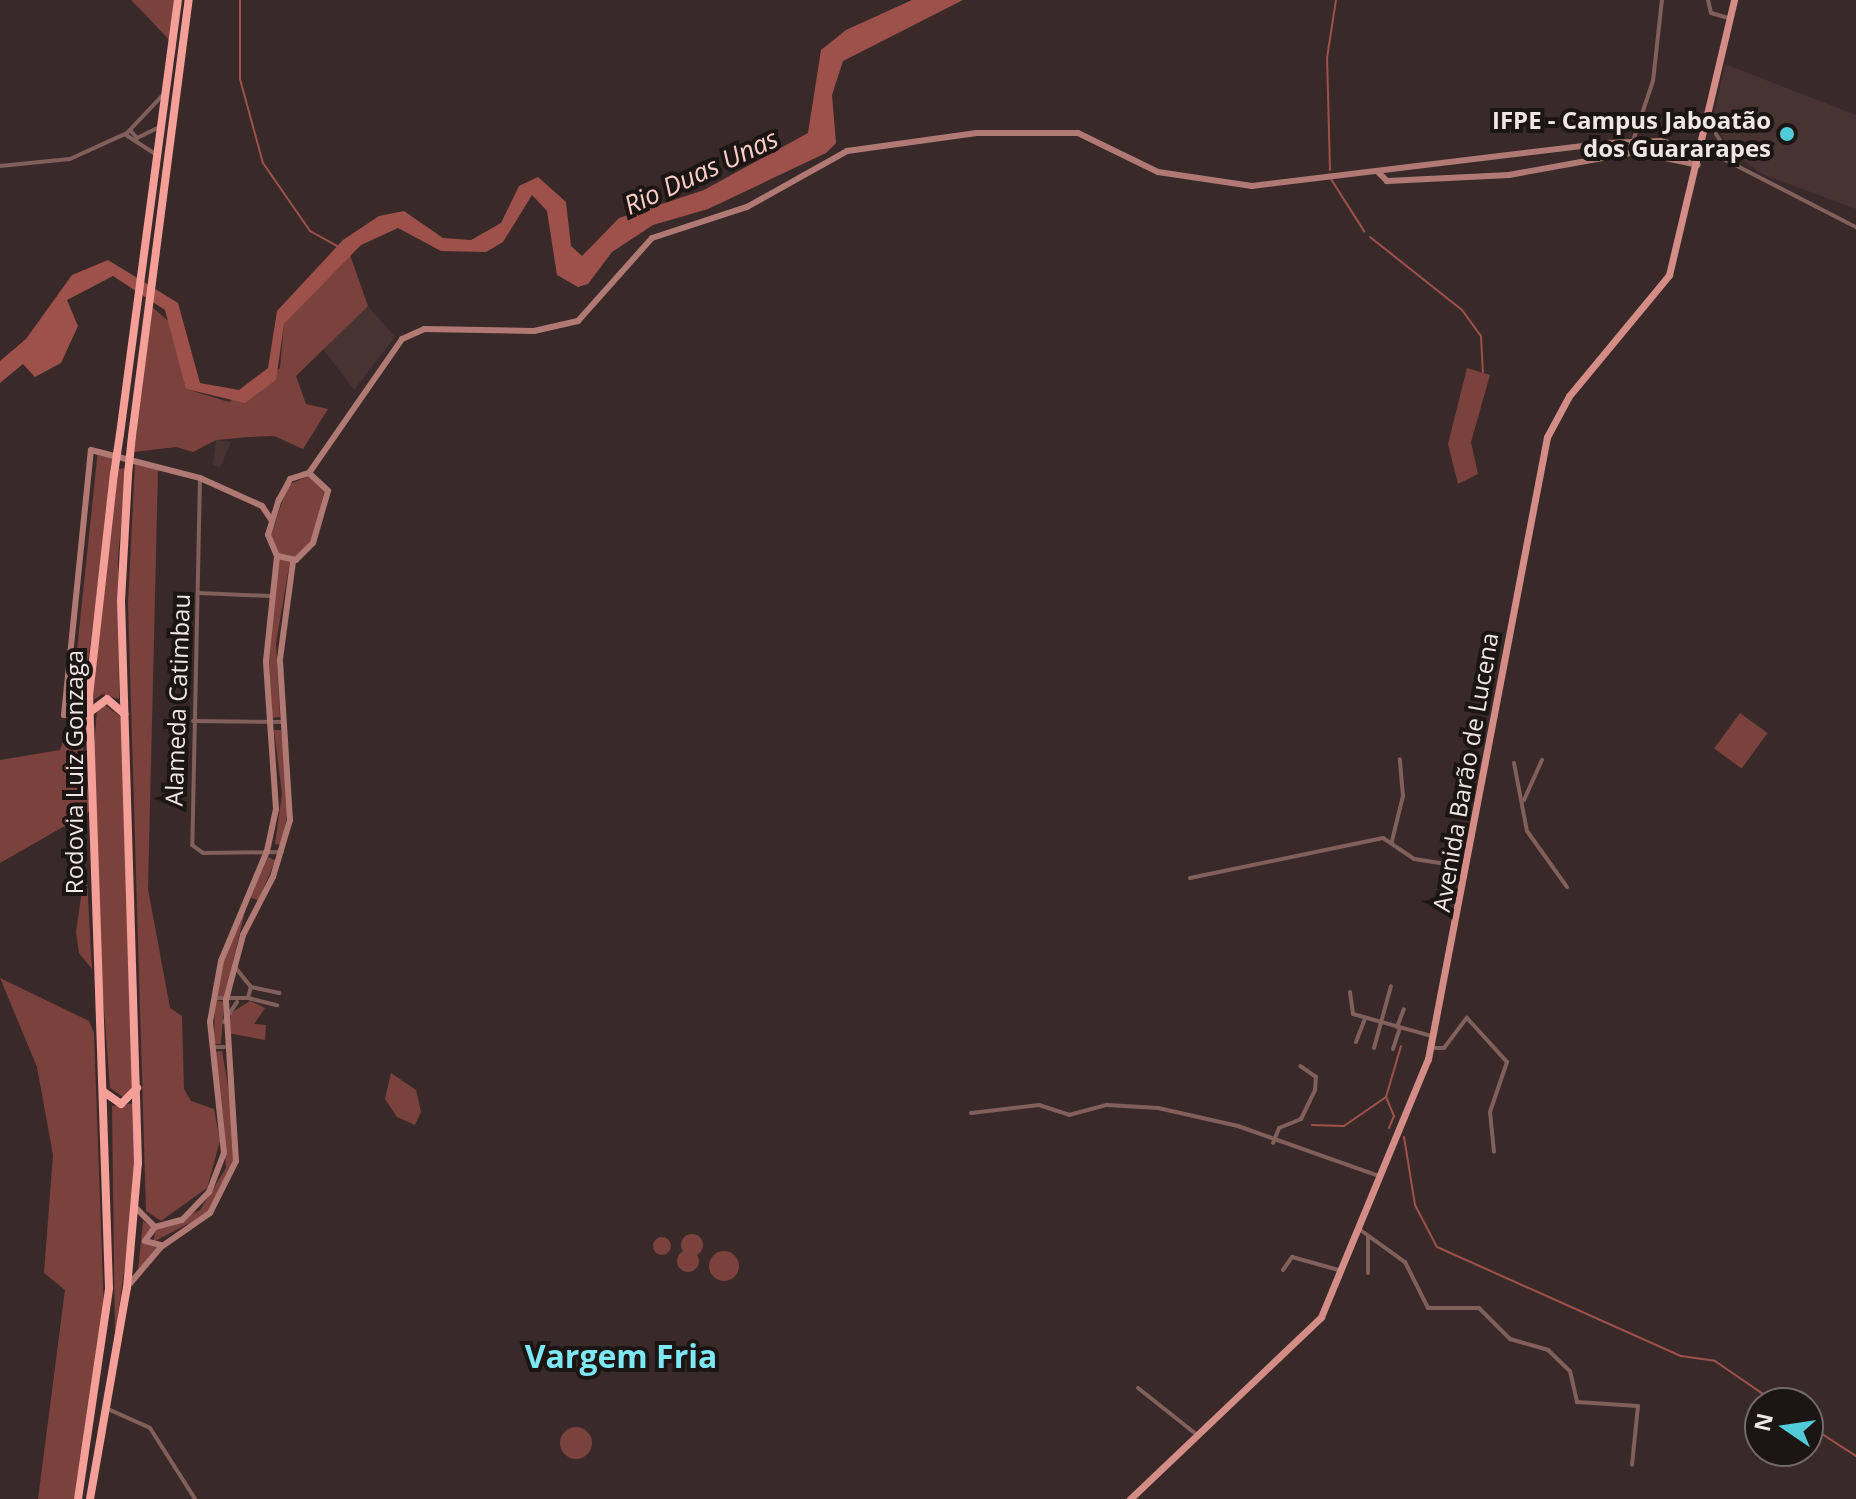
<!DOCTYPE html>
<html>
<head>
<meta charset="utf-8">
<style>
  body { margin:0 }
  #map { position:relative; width:1856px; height:1499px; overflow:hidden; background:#392a29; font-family:"Open Sans",sans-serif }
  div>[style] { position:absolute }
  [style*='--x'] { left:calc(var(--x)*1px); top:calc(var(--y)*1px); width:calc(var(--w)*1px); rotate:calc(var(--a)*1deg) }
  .built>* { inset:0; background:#473331 }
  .green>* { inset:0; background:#7b423d; transform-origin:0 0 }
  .round { border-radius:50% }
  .water>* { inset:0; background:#9e514b }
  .stream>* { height:2px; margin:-1px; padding:0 1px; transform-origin:1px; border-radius:1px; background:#9e514b }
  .street>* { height:4px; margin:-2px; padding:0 2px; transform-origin:2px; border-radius:2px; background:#815f5b }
  .secondary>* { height:6px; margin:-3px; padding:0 3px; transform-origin:3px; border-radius:3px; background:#b07973 }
  .primary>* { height:7px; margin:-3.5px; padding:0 3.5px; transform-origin:3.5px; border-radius:3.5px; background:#d38d86 }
  .highway>* { height:8px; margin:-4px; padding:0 4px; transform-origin:4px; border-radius:4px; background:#f49f97 }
  .highway-bridge>* { height:8px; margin:-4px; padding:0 4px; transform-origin:4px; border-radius:4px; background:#f49f97 }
  .dots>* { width:22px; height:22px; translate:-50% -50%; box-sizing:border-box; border:4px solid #1b1514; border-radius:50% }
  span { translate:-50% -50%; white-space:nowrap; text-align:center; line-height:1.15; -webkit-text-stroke:8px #1b1514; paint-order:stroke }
  .poi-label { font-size:24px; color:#f0e6e5; font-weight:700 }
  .right { translate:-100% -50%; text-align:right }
  .street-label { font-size:24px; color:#f0e6e5 }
  .water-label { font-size:26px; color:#fccec8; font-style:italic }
  .district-label { font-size:32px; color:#7de7f4; font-weight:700 }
  .north { position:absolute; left:1744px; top:1387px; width:80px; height:80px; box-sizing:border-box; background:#1b1514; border:2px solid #706968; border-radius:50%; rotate:283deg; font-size:22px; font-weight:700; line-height:32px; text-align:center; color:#f0e6e5 }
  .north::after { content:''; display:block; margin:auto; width:28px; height:36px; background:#52cbd9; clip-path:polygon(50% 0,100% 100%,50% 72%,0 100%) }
</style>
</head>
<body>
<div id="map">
  <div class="built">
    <i style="clip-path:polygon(1725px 64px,1856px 115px,1856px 209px,1762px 174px,1729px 150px,1713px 118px)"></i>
    <i style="clip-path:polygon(368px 306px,395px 337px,354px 390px,321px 346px)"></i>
    <i style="clip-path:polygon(216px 440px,231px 442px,220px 468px,213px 464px)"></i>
  </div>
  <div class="green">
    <i style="clip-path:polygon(131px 0,174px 0,169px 40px,144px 13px)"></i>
    <i style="clip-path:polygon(350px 255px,368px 306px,296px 376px,306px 404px,328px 409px,303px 449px,274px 436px,248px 437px,216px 440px,193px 452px,176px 447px,134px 452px,151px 306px,173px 325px,186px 389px,229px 402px,280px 368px,284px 324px)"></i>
    <i style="clip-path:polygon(1467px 368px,1490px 375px,1471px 442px,1478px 474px,1458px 484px,1448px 444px)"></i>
    <i style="clip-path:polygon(98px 450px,114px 454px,84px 694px,71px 707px)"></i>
    <i style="clip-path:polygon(135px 462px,158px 470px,148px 889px,170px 1008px,182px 1016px,184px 1089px,191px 1101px,214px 1109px,220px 1141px,207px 1188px,161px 1221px,146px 1211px,128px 604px)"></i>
    <i style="clip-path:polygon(127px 468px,118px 557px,119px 699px,102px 694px,91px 702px,116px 469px)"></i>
    <i style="clip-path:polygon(311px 475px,325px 489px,311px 543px,296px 557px,278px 555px,271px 535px,288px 485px)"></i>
    <i style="clip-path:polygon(279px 558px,290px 561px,276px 643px,280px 717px,272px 718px,268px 639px)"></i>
    <i style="clip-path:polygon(98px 700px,125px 720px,136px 1085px,126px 1099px,110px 1088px,89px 812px,0 863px,0 760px,60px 750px,70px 722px,80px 719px,89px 803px)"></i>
    <i style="left:1740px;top:713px;width:34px;height:44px;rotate:36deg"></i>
    <i style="clip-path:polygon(274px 730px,281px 730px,289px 803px,282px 845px,275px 844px,282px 794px)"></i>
    <i style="left:268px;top:857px;width:8px;height:44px;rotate:23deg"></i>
    <i style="clip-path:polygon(86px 863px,92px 969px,79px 953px,76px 932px)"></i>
    <i style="clip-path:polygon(247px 903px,224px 998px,217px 996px,224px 958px)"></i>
    <i style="clip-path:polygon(0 978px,89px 1021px,94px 1033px,104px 1312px,74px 1499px,38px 1499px,65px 1290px,44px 1273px,53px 1155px,37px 1067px)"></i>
    <i style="clip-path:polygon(215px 1000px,224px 1002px,221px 1044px,214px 1044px)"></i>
    <i style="clip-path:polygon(250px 1001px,265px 1008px,254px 1024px,266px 1025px,265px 1040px,228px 1033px,231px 1013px)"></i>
    <i style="clip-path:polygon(222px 1051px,237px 1140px,230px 1177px,207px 1214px,153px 1242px,156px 1230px,200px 1210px,226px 1168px,215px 1052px)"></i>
    <i style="clip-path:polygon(391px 1073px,416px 1090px,421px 1112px,415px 1125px,397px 1117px,385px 1099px)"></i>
    <i style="clip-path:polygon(137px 1103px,138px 1163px,115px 1339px,112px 1106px)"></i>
    <i style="clip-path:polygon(143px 1221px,152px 1227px,143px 1241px,161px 1247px,138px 1271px)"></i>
    <i class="round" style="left:681px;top:1234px;width:22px;height:22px"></i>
    <i class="round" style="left:653px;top:1237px;width:18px;height:18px"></i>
    <i class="round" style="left:677px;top:1250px;width:22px;height:22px"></i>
    <i class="round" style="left:709px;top:1251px;width:30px;height:30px"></i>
    <i class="round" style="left:560px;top:1427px;width:32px;height:32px"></i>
  </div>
  <div class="water">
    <i style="clip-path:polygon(912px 0,963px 0,843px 61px,832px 95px,836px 143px,826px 153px,708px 209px,653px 225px,612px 252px,588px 284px,578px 287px,557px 275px,547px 211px,532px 195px,503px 242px,486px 252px,441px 251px,398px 228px,361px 245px,284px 324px,276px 380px,245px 403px,186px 389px,165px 310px,113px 276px,67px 300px,78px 326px,61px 363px,35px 377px,23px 364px,0 383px,0 361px,26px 339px,72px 275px,108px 260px,178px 303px,200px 383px,239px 390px,268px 368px,277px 311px,343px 240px,379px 216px,404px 211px,443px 238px,471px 240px,501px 223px,519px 186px,538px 177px,566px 202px,571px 246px,582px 256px,619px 218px,704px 190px,808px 133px,821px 50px,846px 30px)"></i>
  </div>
  <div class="stream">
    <i style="--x:240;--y:0;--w:79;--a:90"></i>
    <i style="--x:240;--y:79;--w:87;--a:74.7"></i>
    <i style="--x:263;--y:163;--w:83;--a:55.3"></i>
    <i style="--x:310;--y:231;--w:35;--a:29"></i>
    <i style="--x:1330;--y:170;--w:112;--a:-91.5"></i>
    <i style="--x:1327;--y:58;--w:59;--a:-81.2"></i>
    <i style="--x:1331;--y:179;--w:62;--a:57.6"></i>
    <i style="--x:1370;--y:237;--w:117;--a:38.4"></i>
    <i style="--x:1462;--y:310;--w:32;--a:54"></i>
    <i style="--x:1481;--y:336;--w:36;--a:87"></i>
    <i style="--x:1386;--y:1097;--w:53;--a:-73.6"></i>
    <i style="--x:1312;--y:1125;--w:32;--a:2"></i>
    <i style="--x:1344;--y:1126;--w:51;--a:-34.6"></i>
    <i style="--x:1386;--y:1097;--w:21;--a:67"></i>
    <i style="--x:1394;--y:1116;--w:13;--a:113"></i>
    <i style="--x:1404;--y:1137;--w:69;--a:80.8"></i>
    <i style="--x:1415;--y:1205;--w:47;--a:62.4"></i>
    <i style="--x:1437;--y:1247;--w:267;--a:24.1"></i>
    <i style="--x:1681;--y:1356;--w:34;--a:8"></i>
    <i style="--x:1715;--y:1361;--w:74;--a:34.5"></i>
    <i style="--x:1808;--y:1425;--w:57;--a:32.9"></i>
  </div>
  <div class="street">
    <i style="--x:1708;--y:0;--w:13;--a:77"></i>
    <i style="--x:1711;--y:13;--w:19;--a:16"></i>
    <i style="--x:130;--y:130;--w:11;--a:49"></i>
    <i style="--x:137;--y:138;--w:25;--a:-26"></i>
    <i style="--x:1716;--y:134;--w:27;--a:57"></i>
    <i style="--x:126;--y:135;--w:33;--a:33"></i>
    <i style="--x:1633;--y:141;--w:63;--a:-71.6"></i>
    <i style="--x:1653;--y:81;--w:81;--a:-83.7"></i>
    <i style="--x:1702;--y:148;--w:173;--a:27.2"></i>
    <i style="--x:0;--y:166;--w:70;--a:-5.7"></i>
    <i style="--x:70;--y:159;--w:63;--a:-24.5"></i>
    <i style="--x:127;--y:133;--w:51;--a:-46.6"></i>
    <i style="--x:200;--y:478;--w:367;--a:91.2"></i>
    <i style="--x:192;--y:845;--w:14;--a:36"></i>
    <i style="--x:203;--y:853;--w:79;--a:-0.7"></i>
    <i style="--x:198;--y:593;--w:72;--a:2.4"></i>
    <i style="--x:193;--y:721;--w:91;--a:0.6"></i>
    <i style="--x:1514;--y:763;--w:69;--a:79.2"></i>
    <i style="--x:1527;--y:831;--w:69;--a:54.5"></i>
    <i style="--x:1524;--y:800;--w:44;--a:-65.8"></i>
    <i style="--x:1392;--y:841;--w:46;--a:-76.3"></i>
    <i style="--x:1403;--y:796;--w:37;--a:-95"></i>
    <i style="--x:1190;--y:878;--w:197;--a:-11.7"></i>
    <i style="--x:1383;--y:838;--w:37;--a:34"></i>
    <i style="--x:1414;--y:859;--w:53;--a:8.7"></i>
    <i style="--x:251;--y:987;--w:29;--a:12"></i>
    <i style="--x:1350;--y:992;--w:22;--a:82"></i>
    <i style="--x:1353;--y:1014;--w:82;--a:15.6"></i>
    <i style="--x:215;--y:998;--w:33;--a:0"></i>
    <i style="--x:248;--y:998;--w:11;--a:-75"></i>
    <i style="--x:251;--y:987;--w:26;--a:-129"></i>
    <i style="--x:248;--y:998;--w:30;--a:14"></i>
    <i style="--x:224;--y:1022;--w:24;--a:-57"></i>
    <i style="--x:1397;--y:1027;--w:19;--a:-69"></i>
    <i style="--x:1356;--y:1042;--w:26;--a:-69"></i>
    <i style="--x:213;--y:1047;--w:11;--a:0"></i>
    <i style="--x:1374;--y:1048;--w:64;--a:-74.7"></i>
    <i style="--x:1431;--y:1048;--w:13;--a:0"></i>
    <i style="--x:1444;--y:1048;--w:38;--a:-53"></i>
    <i style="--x:1467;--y:1018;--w:59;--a:47.7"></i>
    <i style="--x:1507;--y:1062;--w:53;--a:108.8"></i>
    <i style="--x:1490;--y:1112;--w:40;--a:84.3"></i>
    <i style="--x:1393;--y:1049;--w:22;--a:-72"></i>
    <i style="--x:971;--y:1113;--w:68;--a:-6.7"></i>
    <i style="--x:1039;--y:1105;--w:32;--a:18"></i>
    <i style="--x:1069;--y:1115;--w:39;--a:-15"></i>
    <i style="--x:1107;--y:1105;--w:51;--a:3.4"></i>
    <i style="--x:1158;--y:1108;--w:82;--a:12.7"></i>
    <i style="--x:1238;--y:1126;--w:150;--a:19.5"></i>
    <i style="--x:1273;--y:1143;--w:16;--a:-68"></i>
    <i style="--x:1279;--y:1128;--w:24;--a:-22"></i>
    <i style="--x:1301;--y:1119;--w:32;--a:-64"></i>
    <i style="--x:1315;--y:1090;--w:13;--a:-86"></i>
    <i style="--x:1316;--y:1077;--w:19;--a:-145"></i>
    <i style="--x:1359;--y:1229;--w:57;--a:35.7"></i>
    <i style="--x:1405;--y:1262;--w:51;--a:63.4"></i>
    <i style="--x:1428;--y:1308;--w:51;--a:0"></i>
    <i style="--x:1479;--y:1308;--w:44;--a:45"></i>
    <i style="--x:1510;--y:1339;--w:40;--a:16"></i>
    <i style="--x:1548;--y:1350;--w:30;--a:44"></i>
    <i style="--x:1570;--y:1371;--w:32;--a:77"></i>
    <i style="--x:1577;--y:1402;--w:61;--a:3.8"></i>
    <i style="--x:1638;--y:1406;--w:59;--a:95.8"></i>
    <i style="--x:1368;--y:1236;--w:37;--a:90"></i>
    <i style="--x:1283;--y:1270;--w:16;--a:-55"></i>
    <i style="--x:1292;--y:1257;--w:52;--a:15.6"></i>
    <i style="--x:1138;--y:1388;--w:74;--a:38.4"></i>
    <i style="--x:108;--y:1409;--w:46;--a:24.3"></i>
    <i style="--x:150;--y:1428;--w:84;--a:57.6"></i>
  </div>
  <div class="secondary">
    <i style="--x:1378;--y:172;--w:13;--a:45"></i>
    <i style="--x:1387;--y:181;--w:122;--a:-2.8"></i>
    <i style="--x:1509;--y:175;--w:129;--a:-10.3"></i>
    <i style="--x:1636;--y:152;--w:63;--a:11.8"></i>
    <i style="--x:309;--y:473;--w:163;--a:-55.2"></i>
    <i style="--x:402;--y:339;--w:24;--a:-24"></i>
    <i style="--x:424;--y:329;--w:110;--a:1"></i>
    <i style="--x:534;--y:331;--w:45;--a:-12.8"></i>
    <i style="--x:578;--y:321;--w:111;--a:-48.3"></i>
    <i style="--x:652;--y:238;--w:100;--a:-18.1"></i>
    <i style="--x:747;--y:207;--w:115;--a:-29.2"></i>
    <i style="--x:847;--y:151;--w:131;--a:-7.9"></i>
    <i style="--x:977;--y:133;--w:101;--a:0"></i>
    <i style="--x:1078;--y:133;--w:89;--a:26"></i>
    <i style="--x:1158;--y:172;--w:95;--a:8.5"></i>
    <i style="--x:1252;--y:186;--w:357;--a:-6.9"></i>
    <i style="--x:1606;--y:143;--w:54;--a:-2.1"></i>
    <i style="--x:1660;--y:141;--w:42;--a:13.7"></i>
    <i style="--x:309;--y:473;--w:26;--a:43"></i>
    <i style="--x:328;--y:491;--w:54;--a:106.1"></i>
    <i style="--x:313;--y:543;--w:24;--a:135"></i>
    <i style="--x:296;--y:560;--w:19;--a:-168"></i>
    <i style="--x:277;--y:556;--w:23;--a:-113"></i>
    <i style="--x:268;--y:535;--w:37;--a:-73"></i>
    <i style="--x:279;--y:500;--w:24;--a:-62"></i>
    <i style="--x:290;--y:479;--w:20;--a:-18"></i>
    <i style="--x:64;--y:715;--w:266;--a:-84.2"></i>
    <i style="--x:91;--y:450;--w:113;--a:14.4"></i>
    <i style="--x:200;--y:478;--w:68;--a:24.3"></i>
    <i style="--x:262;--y:506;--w:18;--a:56"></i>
    <i style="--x:64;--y:715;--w:31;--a:-37"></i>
    <i style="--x:68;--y:715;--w:24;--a:24"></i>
    <i style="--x:136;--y:1208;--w:27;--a:45"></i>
    <i style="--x:155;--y:1227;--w:28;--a:-15"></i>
    <i style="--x:182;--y:1220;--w:39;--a:-46"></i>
    <i style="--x:209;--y:1192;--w:42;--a:-69"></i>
    <i style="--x:224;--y:1153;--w:132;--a:-96.1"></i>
    <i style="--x:210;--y:1022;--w:62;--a:-79.8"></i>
    <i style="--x:221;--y:961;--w:119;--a:-67.3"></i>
    <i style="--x:267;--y:851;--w:43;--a:-77.9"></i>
    <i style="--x:276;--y:809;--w:148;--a:-93.9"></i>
    <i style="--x:266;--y:661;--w:106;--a:-84"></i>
    <i style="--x:155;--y:1227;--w:17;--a:126"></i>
    <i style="--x:145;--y:1241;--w:16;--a:14"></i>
    <i style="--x:127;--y:1287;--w:52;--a:-49.6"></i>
    <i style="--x:161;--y:1247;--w:60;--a:-34.8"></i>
    <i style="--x:210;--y:1213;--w:58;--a:-63.4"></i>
    <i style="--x:236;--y:1161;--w:161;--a:-93.6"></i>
    <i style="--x:226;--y:1000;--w:67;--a:-75.3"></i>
    <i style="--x:243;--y:935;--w:65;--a:-62.7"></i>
    <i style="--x:273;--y:877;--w:59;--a:-73.4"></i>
    <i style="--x:290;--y:820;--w:161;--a:-93.6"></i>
    <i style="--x:280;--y:659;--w:99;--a:-82.4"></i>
  </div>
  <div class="primary">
    <i style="--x:1130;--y:1499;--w:264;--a:-43.6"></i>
    <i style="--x:1321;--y:1317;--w:279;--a:-67.5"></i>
    <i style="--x:1428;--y:1059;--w:633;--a:-79.17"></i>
    <i style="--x:1547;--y:437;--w:47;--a:-61.8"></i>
    <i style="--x:1569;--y:396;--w:157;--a:-50.4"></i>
    <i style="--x:1669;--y:275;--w:283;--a:-76.7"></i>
  </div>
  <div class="highway">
    <i style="--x:120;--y:434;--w:438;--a:-82.4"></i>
    <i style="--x:132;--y:436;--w:440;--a:-82.6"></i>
    <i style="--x:90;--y:712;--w:21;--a:-37"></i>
    <i style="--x:107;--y:699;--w:23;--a:41"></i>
    <i style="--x:104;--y:1092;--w:21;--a:35"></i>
    <i style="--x:121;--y:1104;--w:23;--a:-45"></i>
    <i style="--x:78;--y:1499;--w:213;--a:-81.6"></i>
    <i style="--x:109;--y:1288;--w:592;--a:-91.93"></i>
    <i style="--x:89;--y:696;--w:223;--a:-83.6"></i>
    <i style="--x:90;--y:1499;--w:214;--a:-80.1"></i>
    <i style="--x:127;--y:1288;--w:125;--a:-85"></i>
    <i style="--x:138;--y:1163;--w:562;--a:-91.73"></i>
    <i style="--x:121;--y:601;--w:127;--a:-86.8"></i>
  </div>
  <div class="highway-bridge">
    <i style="--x:114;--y:474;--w:40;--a:-81.5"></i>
    <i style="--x:128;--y:474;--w:38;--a:-84"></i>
  </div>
  <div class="dots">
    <i style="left:1787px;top:134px;background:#52cbd9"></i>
  </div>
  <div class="poi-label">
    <span class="right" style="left:1771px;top:134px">IFPE - Campus Jaboatão<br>dos Guararapes</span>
  </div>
  <div class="street-label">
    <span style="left:177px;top:700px;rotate:-88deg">Alameda Catimbau</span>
    <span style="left:74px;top:772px;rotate:-90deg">Rodovia Luiz Gonzaga</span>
    <span style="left:1465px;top:772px;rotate:-80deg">Avenida Barão de Lucena</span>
  </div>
  <div class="water-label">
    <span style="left:701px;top:172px;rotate:-25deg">Rio Duas Unas</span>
  </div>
  <div class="district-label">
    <span style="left:621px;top:1356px">Vargem Fria</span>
  </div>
  <div class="north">N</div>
</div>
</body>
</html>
